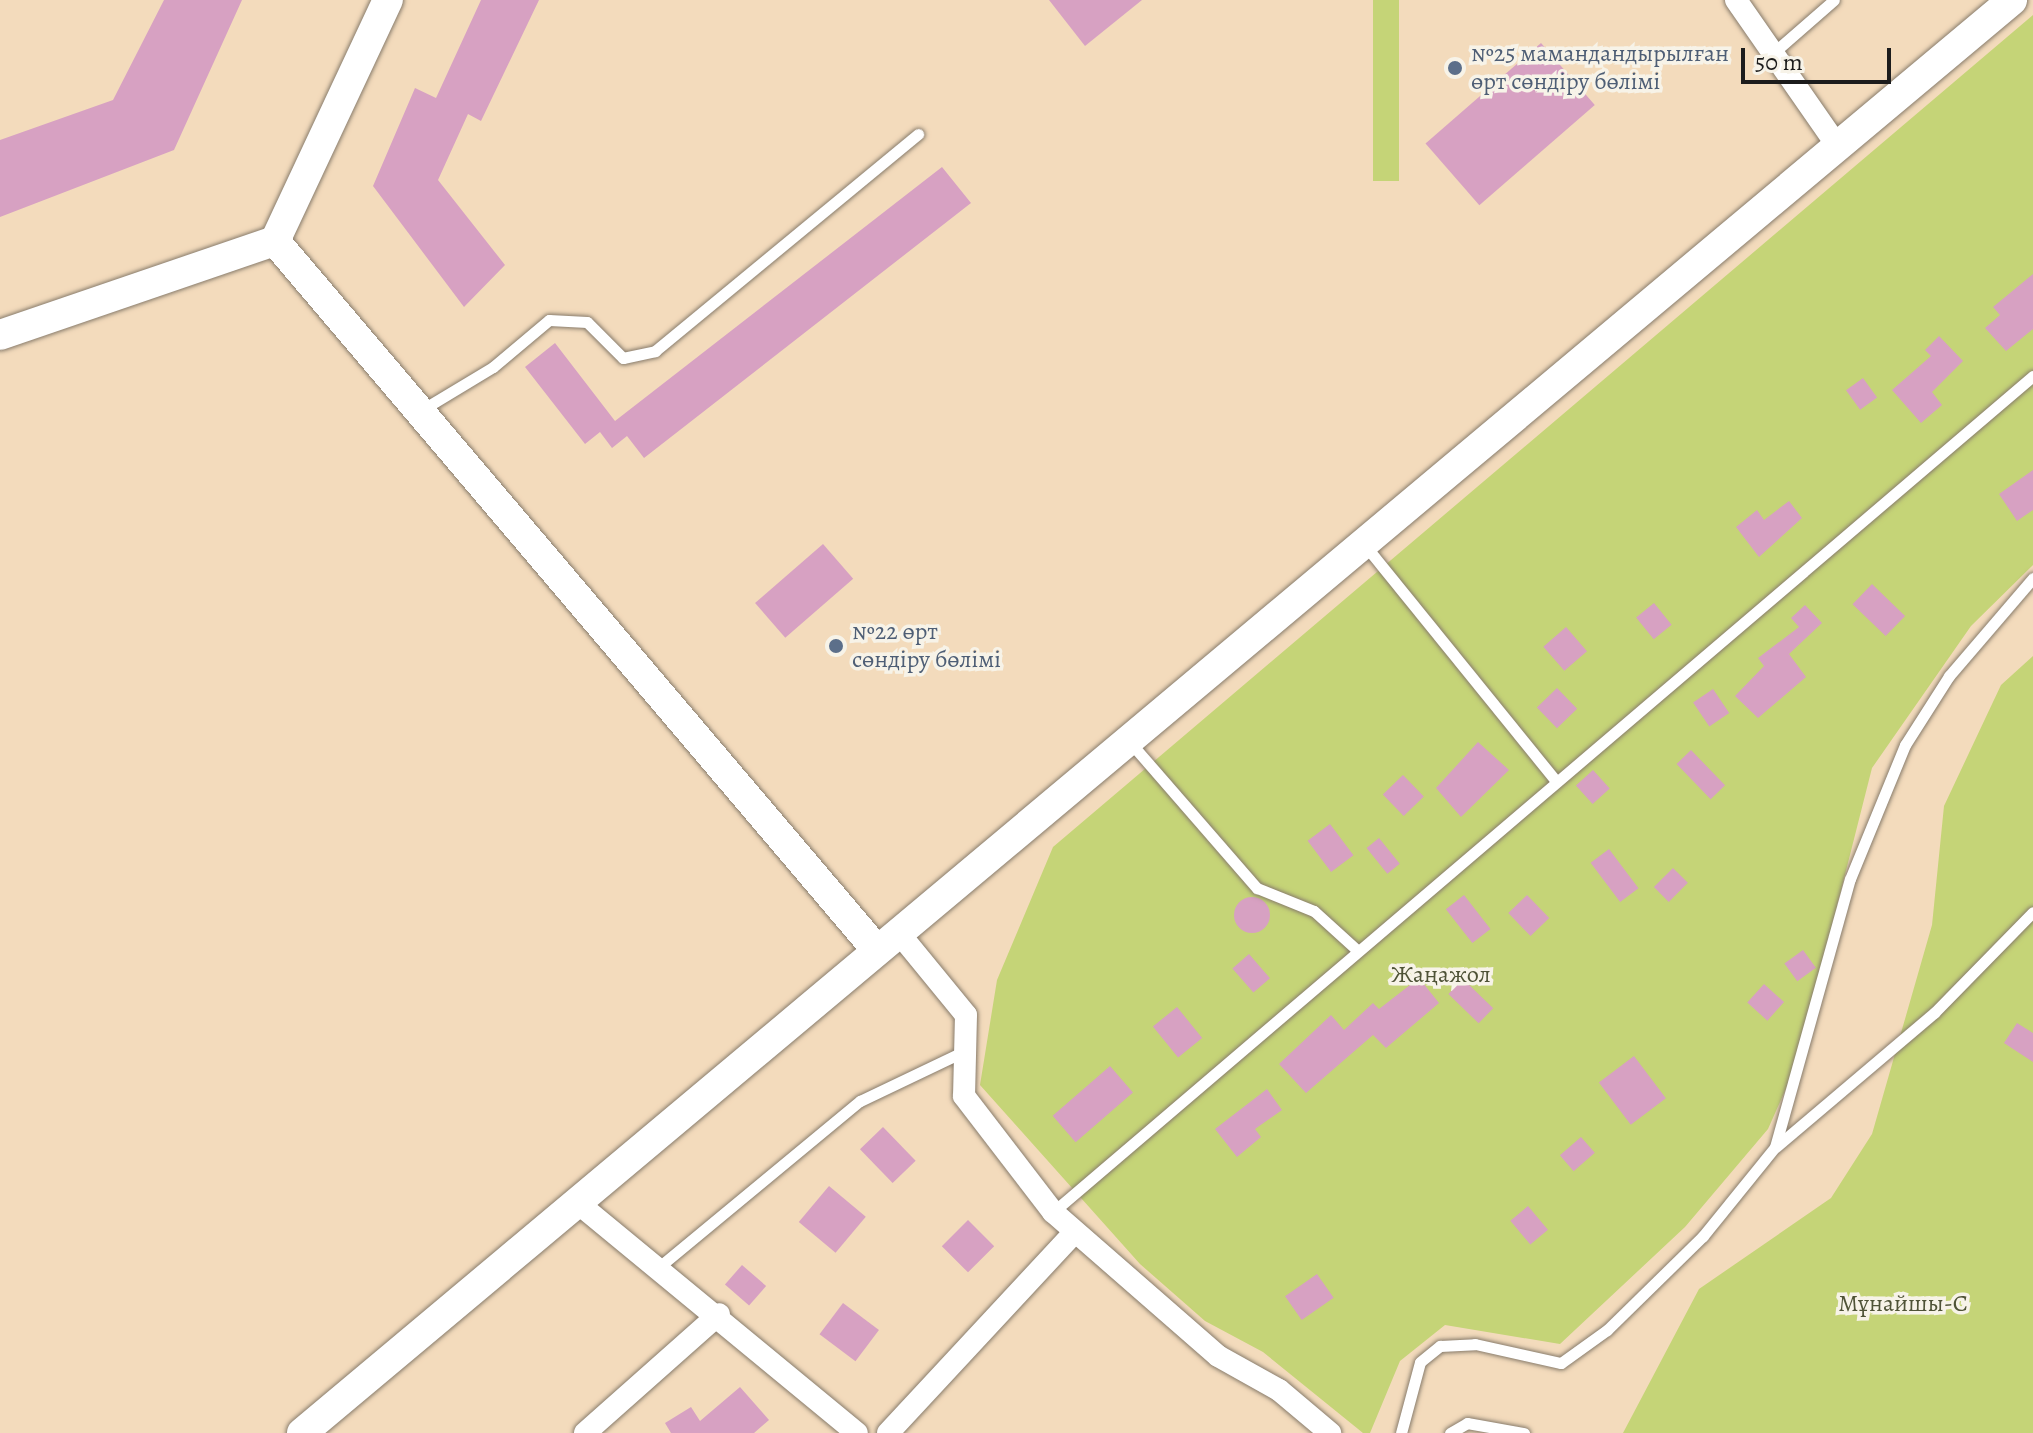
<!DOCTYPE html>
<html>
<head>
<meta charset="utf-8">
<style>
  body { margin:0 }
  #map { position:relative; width:2033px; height:1433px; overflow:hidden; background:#f3dbbc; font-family:Alegreya,serif }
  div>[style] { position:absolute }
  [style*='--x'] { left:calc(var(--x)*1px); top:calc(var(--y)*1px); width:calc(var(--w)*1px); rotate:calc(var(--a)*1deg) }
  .green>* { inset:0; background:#c5d477; transform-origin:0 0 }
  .building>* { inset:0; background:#d7a1c2; transform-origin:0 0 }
  .round { border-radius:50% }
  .roads { filter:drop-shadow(0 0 2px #887c6c) drop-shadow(0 0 2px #887c6c) }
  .lane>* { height:11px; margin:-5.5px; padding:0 5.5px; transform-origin:5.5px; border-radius:5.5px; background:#fff }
  .street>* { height:22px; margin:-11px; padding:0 11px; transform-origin:11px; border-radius:11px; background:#fff }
  .secondary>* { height:30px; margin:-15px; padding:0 15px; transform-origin:15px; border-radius:15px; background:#fff }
  .dots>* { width:22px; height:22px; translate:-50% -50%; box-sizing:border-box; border:4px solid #f7f3e8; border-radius:50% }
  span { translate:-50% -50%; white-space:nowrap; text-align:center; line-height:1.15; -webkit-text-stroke:7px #f7f3e8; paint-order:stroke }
  .service-label { font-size:24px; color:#4e5e75 }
  .left { translate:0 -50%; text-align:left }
  .park-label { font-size:24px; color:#4f5337 }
  .scale { position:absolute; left:1741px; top:48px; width:150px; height:36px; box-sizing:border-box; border:4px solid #1c1c1c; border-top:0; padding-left:10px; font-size:24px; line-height:28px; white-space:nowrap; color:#1c1c1c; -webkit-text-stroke:6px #f7f3e8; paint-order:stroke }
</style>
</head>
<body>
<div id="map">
  <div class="green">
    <i style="left:1373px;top:0;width:26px;height:181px"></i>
    <i style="clip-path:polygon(2033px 15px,2033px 565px,1971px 626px,1872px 768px,1797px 1064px,1768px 1129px,1685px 1227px,1560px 1344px,1445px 1325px,1400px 1361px,1370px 1433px,1363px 1433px,1263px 1352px,1205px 1321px,1140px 1264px,980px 1085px,997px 980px,1053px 847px)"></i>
    <i style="clip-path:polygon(2033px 656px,2033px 1433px,1623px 1433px,1699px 1289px,1831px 1198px,1872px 1134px,1932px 925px,1944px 806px,2001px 685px)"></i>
  </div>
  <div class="building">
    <i style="clip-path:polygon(164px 0,242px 0,174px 150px,0 217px,0 140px,113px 100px)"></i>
    <i style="clip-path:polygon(481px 0,539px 0,481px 121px,468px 114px,438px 180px,505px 265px,464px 307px,373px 186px,415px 88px,436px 98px)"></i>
    <i style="clip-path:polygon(1049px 0,1142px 0,1085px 46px)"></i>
    <i style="left:1541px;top:43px;width:82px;height:153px;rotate:49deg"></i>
    <i style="clip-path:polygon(942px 167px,971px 203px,644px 458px,627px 436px,612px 448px,600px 432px,585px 444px,525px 367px,555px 343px,615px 421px)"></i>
    <i style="clip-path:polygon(2033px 274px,2033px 329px,2006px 351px,1985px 328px,2000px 315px,1993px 307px)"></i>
    <i style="clip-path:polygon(1939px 336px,1963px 361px,1932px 392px,1942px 405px,1921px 423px,1892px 390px,1931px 356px,1925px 350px)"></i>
    <i style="left:1863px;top:378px;width:24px;height:21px;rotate:54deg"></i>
    <i style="clip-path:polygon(2033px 470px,2033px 510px,2017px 521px,1999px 494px)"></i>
    <i style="clip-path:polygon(1789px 501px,1802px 518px,1759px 557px,1736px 527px,1757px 510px,1764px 520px)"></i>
    <i style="left:823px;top:544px;width:46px;height:90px;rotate:49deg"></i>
    <i style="left:1872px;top:584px;width:46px;height:28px;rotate:44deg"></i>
    <i style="left:1654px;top:603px;width:28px;height:23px;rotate:51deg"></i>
    <i style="clip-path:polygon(1805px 605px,1822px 623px,1789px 654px,1806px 677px,1758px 718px,1735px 696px,1764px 666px,1758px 658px,1799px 627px,1791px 618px)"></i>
    <i style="left:1566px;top:627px;width:32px;height:30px;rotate:49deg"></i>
    <i style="left:1557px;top:688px;width:29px;height:28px;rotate:46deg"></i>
    <i style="left:1713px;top:689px;width:29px;height:24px;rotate:56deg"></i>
    <i style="clip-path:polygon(1478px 742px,1509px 770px,1461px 817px,1436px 788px)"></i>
    <i style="left:1691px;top:750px;width:49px;height:20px;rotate:46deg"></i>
    <i style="left:1593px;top:770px;width:25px;height:23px;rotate:48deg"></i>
    <i style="left:1403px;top:775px;width:30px;height:28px;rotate:46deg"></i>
    <i style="left:1330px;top:824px;width:39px;height:28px;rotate:53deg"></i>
    <i style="left:1379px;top:838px;width:33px;height:16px;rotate:51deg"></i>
    <i style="left:1609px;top:849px;width:49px;height:23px;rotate:53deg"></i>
    <i style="left:1673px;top:868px;width:21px;height:27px;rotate:45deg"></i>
    <i style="left:1464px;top:895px;width:43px;height:23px;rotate:52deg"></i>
    <i style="left:1527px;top:895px;width:32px;height:26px;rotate:46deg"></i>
    <i class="round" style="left:1234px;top:897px;width:36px;height:36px"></i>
    <i style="left:1803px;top:950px;width:22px;height:23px;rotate:54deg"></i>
    <i style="left:1249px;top:954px;width:32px;height:22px;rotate:49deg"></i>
    <i style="clip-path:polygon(1419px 978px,1439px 1003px,1386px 1048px,1373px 1035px,1306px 1093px,1279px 1064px,1331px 1015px,1344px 1030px,1373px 1003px,1379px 1009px)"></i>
    <i style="left:1463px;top:979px;width:42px;height:21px;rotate:44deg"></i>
    <i style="left:1764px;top:984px;width:27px;height:25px;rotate:42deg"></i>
    <i style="left:1177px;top:1007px;width:40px;height:31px;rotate:51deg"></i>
    <i style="clip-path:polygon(2017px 1023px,2033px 1033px,2033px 1062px,2004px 1043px)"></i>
    <i style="left:1634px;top:1056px;width:53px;height:44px;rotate:53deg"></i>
    <i style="left:1110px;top:1066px;width:35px;height:76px;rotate:49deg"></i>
    <i style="clip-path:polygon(1267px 1089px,1282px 1110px,1255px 1129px,1261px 1137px,1237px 1157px,1215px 1129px)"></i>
    <i style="left:883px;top:1127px;width:47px;height:32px;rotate:46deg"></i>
    <i style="left:1581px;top:1137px;width:21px;height:28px;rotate:49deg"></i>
    <i style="left:829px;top:1186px;width:48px;height:47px;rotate:40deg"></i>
    <i style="left:1528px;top:1206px;width:31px;height:23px;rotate:50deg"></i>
    <i style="left:968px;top:1220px;width:37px;height:37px;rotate:45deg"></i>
    <i style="left:742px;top:1265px;width:32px;height:26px;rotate:41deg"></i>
    <i style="left:1317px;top:1274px;width:29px;height:39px;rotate:55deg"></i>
    <i style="left:843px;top:1303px;width:45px;height:39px;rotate:37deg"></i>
    <i style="clip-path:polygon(740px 1387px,769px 1420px,754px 1433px,671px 1433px,665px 1423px,691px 1407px,700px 1421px)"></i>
  </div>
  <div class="roads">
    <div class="lane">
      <i style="--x:1772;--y:54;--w:82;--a:-41.1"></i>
      <i style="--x:420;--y:411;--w:85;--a:-31.1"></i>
      <i style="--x:493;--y:367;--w:73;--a:-40"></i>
      <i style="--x:549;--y:320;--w:38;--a:3"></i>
      <i style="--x:587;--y:322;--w:51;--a:45"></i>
      <i style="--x:623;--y:358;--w:33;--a:-12"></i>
      <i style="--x:655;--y:351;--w:341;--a:-39.5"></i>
      <i style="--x:1364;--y:544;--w:304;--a:51"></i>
      <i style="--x:1129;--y:741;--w:195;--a:49"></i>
      <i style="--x:1257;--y:888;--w:61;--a:22"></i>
      <i style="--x:1314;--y:911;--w:58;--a:42.2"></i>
      <i style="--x:1777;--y:1146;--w:206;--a:-40.3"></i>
      <i style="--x:1934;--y:1013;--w:141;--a:-45.6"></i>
      <i style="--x:1053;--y:1212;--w:1288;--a:-40.47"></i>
      <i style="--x:659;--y:1267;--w:261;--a:-39.6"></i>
      <i style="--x:860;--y:1101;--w:116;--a:-25.5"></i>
      <i style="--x:1401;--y:1433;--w:73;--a:-75"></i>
      <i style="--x:1420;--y:1362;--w:26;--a:-39"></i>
      <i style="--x:1440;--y:1346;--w:35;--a:-3"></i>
      <i style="--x:1475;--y:1344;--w:88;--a:12.5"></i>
      <i style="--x:1561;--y:1363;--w:57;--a:-35.7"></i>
      <i style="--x:1607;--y:1330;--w:134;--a:-44.4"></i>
      <i style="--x:1703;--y:1236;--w:114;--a:-51"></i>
      <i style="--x:1775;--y:1147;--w:278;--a:-74.4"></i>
      <i style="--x:1850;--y:879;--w:145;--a:-67.7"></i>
      <i style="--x:1905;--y:745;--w:82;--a:-57.5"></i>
      <i style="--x:1949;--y:676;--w:129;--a:-49.4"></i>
      <i style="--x:1450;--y:1433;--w:20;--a:-30"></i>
      <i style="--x:1467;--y:1423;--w:58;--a:10"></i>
    </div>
    <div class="street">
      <i style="--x:1736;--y:0;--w:179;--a:55.2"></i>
      <i style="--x:898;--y:932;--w:107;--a:50.7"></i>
      <i style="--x:966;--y:1015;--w:81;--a:91.4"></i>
      <i style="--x:964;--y:1096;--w:146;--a:52.5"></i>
      <i style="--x:1053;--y:1212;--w:219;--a:41.1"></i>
      <i style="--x:1218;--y:1356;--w:70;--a:29.1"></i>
      <i style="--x:1279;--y:1390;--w:67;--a:40.1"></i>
      <i style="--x:579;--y:1204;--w:360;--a:39.5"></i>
      <i style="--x:585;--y:1433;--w:179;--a:-41.6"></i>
      <i style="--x:888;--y:1433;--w:272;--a:-47.1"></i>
    </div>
    <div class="secondary">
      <i style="--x:275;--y:241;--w:930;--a:49.67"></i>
      <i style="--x:0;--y:335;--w:291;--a:-18.9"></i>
      <i style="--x:275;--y:241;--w:266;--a:-64.9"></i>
      <i style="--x:302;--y:1433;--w:2231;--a:-39.96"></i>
    </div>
  </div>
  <div class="dots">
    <i style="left:1455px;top:68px;background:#5c6f8a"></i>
    <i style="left:836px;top:646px;background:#5c6f8a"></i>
  </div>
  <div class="service-label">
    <span class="left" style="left:1471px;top:68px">№25 мамандандырылған<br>өрт сөндіру бөлімі</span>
    <span class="left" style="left:852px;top:646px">№22 өрт<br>сөндіру бөлімі</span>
  </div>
  <div class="park-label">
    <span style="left:1441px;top:975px">Жаңажол</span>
    <span style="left:1903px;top:1304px">Мұнайшы-С</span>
  </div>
  <div class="scale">50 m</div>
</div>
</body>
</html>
